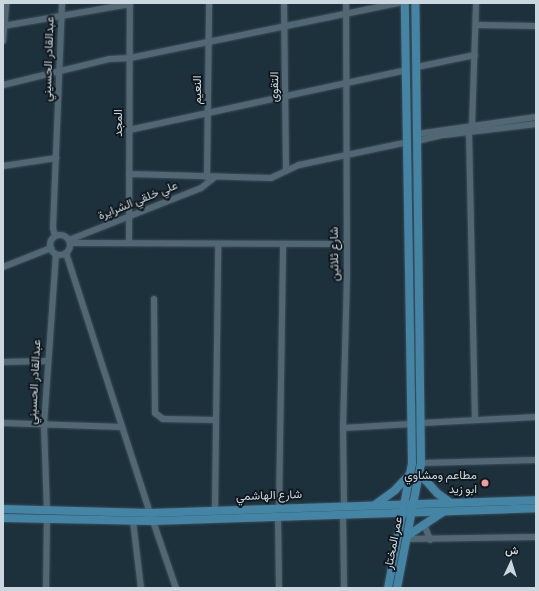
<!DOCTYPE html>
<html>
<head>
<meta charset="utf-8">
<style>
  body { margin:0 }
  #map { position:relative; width:539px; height:591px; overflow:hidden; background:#1d313c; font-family:"Source Sans 3",Vazirmatn,sans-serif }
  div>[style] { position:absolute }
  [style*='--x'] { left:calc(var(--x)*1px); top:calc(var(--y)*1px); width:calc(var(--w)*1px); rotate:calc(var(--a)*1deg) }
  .roads { filter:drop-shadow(0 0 1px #3d4d57) drop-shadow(0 0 1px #3d4d57) }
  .minor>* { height:6px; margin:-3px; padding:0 3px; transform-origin:3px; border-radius:3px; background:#526774 }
  .minor>.ring { margin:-3px; padding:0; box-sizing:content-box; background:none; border:6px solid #526774; border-radius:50% }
  .major>* { height:8px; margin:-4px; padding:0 4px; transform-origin:4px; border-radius:4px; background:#4484a5 }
  .dots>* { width:11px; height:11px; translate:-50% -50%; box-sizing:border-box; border:2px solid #0f171d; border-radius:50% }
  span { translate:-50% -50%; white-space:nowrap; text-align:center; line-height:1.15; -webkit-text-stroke:3.5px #0f171d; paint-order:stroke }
  .street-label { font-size:12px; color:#cbd7de }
  .poi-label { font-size:12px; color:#cbd7de }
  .right { translate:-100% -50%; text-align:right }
  .frame { position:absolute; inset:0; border:4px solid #cbd7de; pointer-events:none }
  .north { position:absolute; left:491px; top:543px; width:40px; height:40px; -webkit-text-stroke:3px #0f171d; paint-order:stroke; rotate:4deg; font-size:11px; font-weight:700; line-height:16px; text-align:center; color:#cbd7de }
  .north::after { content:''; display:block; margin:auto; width:14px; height:18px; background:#cbd7de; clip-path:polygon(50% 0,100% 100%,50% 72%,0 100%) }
</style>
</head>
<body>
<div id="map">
  <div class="roads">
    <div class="minor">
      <i style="--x:284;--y:3;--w:168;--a:89.3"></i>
      <i style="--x:476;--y:25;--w:60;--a:1"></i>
      <i style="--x:3;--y:26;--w:129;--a:-9.8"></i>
      <i style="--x:3;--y:41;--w:38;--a:-85"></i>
      <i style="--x:417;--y:67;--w:59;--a:-11.7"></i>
      <i style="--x:3;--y:85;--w:110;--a:-13.7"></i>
      <i style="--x:110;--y:59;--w:20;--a:-3"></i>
      <i style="--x:130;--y:58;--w:275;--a:-11.6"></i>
      <i style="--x:472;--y:126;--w:123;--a:-88.1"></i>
      <i style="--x:129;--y:130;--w:283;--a:-12.2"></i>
      <i style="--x:469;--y:132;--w:288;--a:88.8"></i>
      <i style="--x:417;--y:134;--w:120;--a:-8.1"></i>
      <i style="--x:417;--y:141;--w:28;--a:-13"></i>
      <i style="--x:444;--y:135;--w:93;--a:-6.8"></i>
      <i style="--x:3;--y:166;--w:54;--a:-8.6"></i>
      <i style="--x:129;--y:174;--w:142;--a:1.6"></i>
      <i style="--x:271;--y:178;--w:31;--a:-25"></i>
      <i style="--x:299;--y:165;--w:111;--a:-11.9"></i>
      <i style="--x:207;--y:177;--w:174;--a:-89.3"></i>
      <i class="ring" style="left:50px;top:235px;width:14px;height:14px"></i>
      <i style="--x:55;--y:236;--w:8;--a:-104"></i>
      <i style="--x:53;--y:228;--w:225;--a:-87.7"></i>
      <i style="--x:69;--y:240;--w:142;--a:-21.5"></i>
      <i style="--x:201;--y:188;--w:16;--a:-38"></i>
      <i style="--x:70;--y:243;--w:276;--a:0.2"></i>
      <i style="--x:129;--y:243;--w:240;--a:-89.8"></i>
      <i style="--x:66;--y:253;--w:273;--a:72.1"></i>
      <i style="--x:3;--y:267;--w:52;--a:-21.6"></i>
      <i style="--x:154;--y:299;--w:114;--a:89.5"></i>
      <i style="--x:155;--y:413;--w:10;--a:37"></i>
      <i style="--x:163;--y:419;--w:52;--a:1.1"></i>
      <i style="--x:3;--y:362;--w:44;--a:-1.3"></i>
      <i style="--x:3;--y:423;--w:119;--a:1.9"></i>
      <i style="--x:422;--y:423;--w:114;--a:-3"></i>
      <i style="--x:343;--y:428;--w:68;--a:-3.4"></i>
      <i style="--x:421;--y:463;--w:115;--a:-1.5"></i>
      <i style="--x:344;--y:505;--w:77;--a:-90.7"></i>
      <i style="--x:343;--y:428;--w:155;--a:-88.5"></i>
      <i style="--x:347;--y:273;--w:270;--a:-90.2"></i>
      <i style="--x:279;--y:508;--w:262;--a:-89.1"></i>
      <i style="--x:215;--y:510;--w:264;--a:-89.3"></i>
      <i style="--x:47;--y:511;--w:86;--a:-92"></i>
      <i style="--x:44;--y:425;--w:171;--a:-86"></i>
      <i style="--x:343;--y:514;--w:74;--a:89.2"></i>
      <i style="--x:278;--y:516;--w:72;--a:89.2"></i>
      <i style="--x:133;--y:521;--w:67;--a:83.2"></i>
      <i style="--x:153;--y:521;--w:71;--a:71.1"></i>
      <i style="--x:424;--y:524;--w:17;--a:69"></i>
      <i style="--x:407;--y:539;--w:129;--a:-0.9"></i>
      <i style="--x:46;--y:588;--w:69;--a:-89.2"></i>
    </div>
    <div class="major">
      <i style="--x:420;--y:474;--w:25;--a:48"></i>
      <i style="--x:437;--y:493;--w:17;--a:36"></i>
      <i style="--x:376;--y:504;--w:24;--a:-36"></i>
      <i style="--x:395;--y:490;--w:21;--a:-47"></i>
      <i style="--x:3;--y:509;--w:147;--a:1.6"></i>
      <i style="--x:150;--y:513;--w:386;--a:-1.9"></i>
      <i style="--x:3;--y:518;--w:150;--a:1.1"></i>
      <i style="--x:153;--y:521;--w:383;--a:-1.9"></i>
      <i style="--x:407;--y:536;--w:43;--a:-33.7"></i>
      <i style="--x:388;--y:588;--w:127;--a:-79.1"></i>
      <i style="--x:412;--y:463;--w:460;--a:-90.9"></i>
      <i style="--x:397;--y:588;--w:127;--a:-79.1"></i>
      <i style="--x:421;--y:463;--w:460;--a:-90.7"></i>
    </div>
  </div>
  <div class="dots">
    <i style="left:485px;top:483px;background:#f59b9d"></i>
  </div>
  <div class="street-label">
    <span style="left:49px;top:59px;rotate:-88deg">عبدالقادر الحسيني</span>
    <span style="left:275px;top:87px;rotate:-89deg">التقوى</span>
    <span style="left:198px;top:90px;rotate:-90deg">النعيم</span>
    <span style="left:119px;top:123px;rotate:-90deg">المجد</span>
    <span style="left:138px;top:201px;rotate:-22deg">علي خلقي الشرايرة</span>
    <span style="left:335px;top:254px;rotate:-91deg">شارع ثلاثين</span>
    <span style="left:35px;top:382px;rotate:-87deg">عبدالقادر الحسيني</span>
    <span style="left:269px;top:496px;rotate:-2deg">شارع الهاشمي</span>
    <span style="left:394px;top:543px;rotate:-79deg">عمر المختار</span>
  </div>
  <div class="poi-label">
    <span class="right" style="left:477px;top:483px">مطاعم ومشاوي<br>ابو زيد</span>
  </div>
  <div class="frame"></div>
  <div class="north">ش</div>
</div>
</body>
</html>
